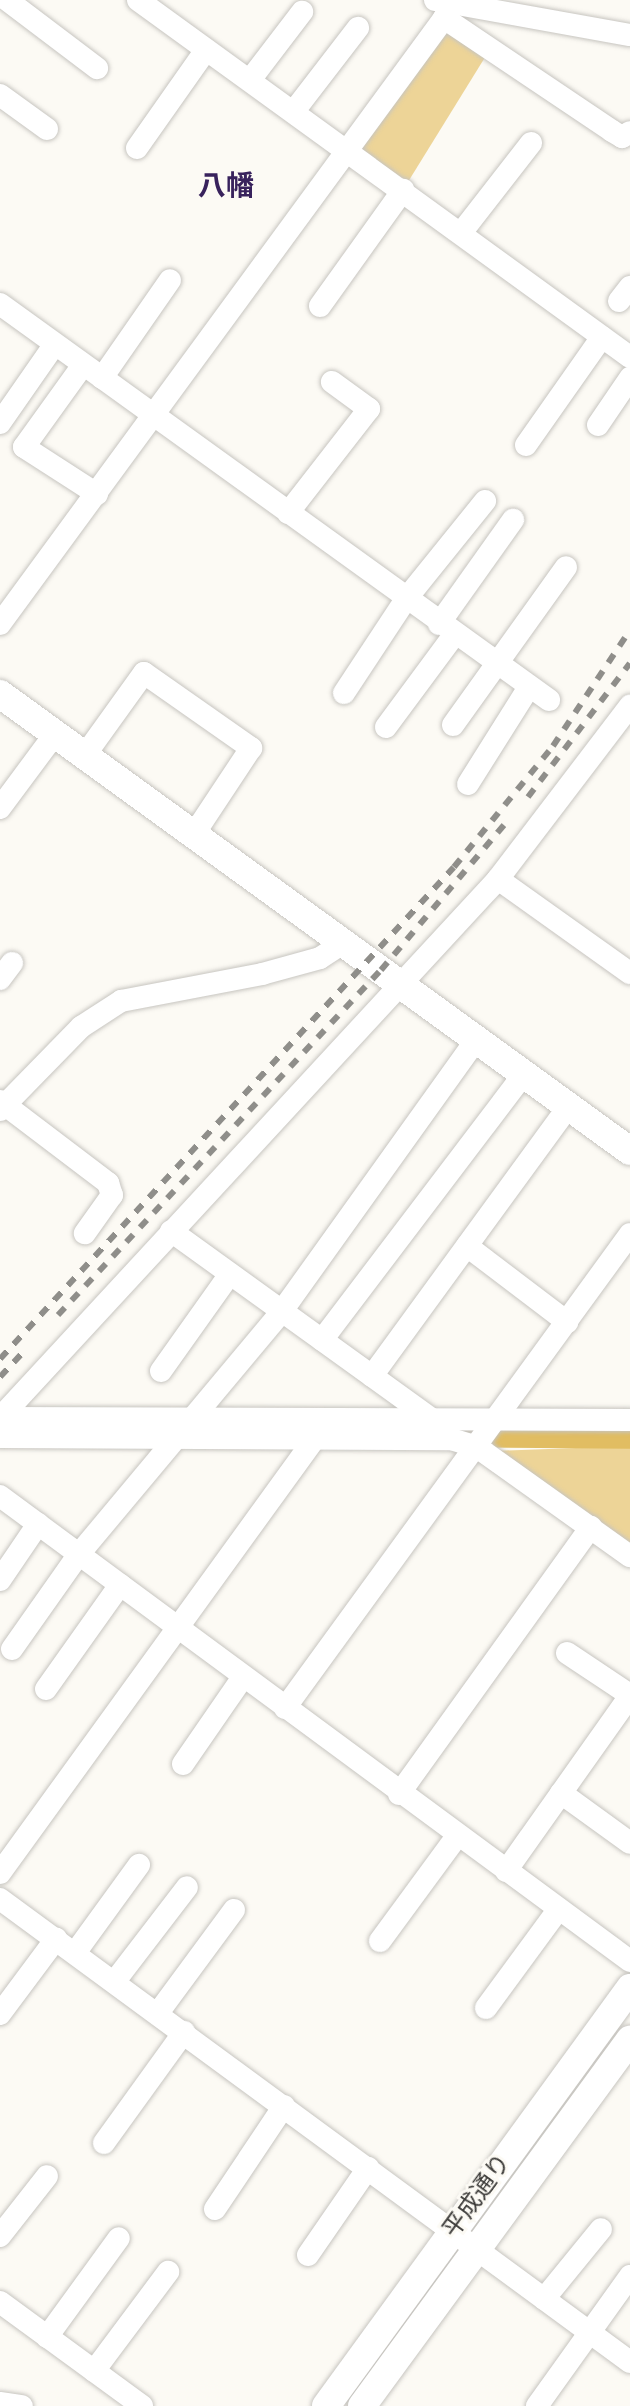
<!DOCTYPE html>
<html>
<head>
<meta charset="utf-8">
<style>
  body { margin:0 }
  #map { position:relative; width:630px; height:2406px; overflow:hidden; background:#fcfaf4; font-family:"Source Sans 3","Noto Sans JP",sans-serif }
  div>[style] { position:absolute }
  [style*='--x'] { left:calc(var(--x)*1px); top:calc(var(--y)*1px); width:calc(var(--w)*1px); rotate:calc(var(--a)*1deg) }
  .green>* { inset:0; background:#edd497 }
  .river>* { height:34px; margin:-17px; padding:0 17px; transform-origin:17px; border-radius:17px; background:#e1bd62 }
  .roads { filter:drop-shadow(0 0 2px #c7c5c0) drop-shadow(0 0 2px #c7c5c0) }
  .minor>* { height:22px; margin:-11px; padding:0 11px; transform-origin:11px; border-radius:11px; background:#fff }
  .tertiary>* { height:28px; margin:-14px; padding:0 14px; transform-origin:14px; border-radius:14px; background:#fff }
  .rail>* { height:6px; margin-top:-3px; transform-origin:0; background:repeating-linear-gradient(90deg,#8f8e8a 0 10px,transparent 0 20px) }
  span { translate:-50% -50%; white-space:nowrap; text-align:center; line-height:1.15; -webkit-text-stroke:6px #fcfaf4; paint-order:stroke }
  .street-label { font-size:24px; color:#3c3b39 }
  .quarter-label { font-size:28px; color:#38225c; font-weight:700 }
</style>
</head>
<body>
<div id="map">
  <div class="green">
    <i style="clip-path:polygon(444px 18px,492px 46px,403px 190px,348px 149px)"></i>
    <i style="clip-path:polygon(630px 1446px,630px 1553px,491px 1451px)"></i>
  </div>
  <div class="river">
    <i style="--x:416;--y:1430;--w:214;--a:0.5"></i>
  </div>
  <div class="roads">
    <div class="minor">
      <i style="--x:7;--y:0;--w:113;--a:37.1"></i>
      <i style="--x:138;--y:0;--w:608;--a:35.97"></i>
      <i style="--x:435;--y:0;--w:198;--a:10.2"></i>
      <i style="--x:444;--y:18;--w:202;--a:33.9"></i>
      <i style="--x:612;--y:131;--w:12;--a:31"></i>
      <i style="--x:622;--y:137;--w:9;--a:-32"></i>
      <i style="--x:250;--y:80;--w:86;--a:-52.6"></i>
      <i style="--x:0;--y:95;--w:58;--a:35.9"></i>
      <i style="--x:294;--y:111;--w:105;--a:-52.4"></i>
      <i style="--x:137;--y:148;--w:120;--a:-54.9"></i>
      <i style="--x:461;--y:233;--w:114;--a:-52.1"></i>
      <i style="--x:619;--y:301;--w:18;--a:-52"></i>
      <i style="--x:0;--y:304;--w:677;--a:35.8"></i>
      <i style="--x:320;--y:306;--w:143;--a:-54.4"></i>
      <i style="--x:83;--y:365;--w:101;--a:125.7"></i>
      <i style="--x:24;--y:447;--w:87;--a:32.8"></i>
      <i style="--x:102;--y:378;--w:119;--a:-55.2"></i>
      <i style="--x:0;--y:423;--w:96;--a:-55.2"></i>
      <i style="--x:598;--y:425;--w:57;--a:-55.8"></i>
      <i style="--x:526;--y:445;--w:132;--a:-54.9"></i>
      <i style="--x:288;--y:513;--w:132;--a:-52.1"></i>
      <i style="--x:369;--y:409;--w:46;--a:-143.9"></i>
      <i style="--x:0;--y:624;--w:766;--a:-53.76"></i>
      <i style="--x:439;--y:624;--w:128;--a:-54.6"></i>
      <i style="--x:344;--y:693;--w:113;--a:-56.6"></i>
      <i style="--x:406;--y:599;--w:126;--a:-51.1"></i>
      <i style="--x:453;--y:725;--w:194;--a:-54.4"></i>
      <i style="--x:386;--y:727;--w:114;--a:-53.5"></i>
      <i style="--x:85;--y:755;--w:101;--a:-54.3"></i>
      <i style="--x:144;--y:673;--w:131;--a:35"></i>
      <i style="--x:251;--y:748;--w:103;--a:123.5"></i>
      <i style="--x:468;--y:784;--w:115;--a:-57.8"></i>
      <i style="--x:0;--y:808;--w:92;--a:-53.4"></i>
      <i style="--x:498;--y:879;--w:162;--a:35.5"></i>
      <i style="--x:0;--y:979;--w:20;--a:-53"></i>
      <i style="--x:0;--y:1101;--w:136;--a:37.2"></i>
      <i style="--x:108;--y:1183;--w:13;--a:72"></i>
      <i style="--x:112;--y:1195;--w:47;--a:125.4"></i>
      <i style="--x:0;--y:1110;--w:116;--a:-45.7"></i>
      <i style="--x:81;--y:1027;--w:48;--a:-33"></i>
      <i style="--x:121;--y:1001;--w:144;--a:-10.8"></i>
      <i style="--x:262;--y:974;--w:60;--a:-15.4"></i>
      <i style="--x:320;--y:958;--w:27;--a:-33"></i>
      <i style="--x:171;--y:1231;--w:319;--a:35.8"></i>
      <i style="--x:467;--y:1246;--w:126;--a:37.2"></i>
      <i style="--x:322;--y:1340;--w:334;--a:-52.8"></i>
      <i style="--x:161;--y:1371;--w:119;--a:-54.6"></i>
      <i style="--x:372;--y:1376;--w:334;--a:-53.9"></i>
      <i style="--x:0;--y:1418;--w:734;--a:-47.26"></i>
      <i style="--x:498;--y:879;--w:218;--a:-52.7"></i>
      <i style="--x:0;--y:1418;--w:630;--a:0.18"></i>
      <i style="--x:0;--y:1437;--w:451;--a:0.3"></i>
      <i style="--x:451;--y:1439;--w:27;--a:17"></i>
      <i style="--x:477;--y:1447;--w:188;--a:35.5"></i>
      <i style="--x:0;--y:1496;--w:783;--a:36.43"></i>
      <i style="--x:0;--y:1580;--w:68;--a:-55.8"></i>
      <i style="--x:12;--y:1649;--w:116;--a:-54.8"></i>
      <i style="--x:79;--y:1554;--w:317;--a:-50.1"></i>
      <i style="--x:282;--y:1311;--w:335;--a:-54.4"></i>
      <i style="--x:567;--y:1653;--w:76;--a:33.7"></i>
      <i style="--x:46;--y:1689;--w:128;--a:-54.6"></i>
      <i style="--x:285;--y:1708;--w:586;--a:-53.95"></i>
      <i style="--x:183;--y:1764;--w:106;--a:-55.4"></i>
      <i style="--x:561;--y:1793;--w:85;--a:35.9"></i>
      <i style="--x:399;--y:1794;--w:329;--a:-54.3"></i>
      <i style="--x:506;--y:1871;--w:214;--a:-54.7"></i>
      <i style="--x:0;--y:1873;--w:533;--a:-54.08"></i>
      <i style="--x:0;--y:1899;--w:782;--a:36.31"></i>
      <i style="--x:380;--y:1941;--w:130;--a:-53.7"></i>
      <i style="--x:75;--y:1953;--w:109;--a:-54"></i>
      <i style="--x:115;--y:1981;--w:118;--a:-52.5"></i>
      <i style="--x:486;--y:2008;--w:122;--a:-53.7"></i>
      <i style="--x:158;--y:2013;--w:128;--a:-53.6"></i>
      <i style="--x:0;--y:2014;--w:94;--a:-53.3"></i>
      <i style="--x:104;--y:2143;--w:137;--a:-54.2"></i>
      <i style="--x:215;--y:2209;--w:124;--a:-56.2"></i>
      <i style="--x:0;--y:2236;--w:76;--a:-51.9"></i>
      <i style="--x:308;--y:2255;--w:106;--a:-55.4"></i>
      <i style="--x:544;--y:2299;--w:90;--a:-50.8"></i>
      <i style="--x:0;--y:2302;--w:176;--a:36.2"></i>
      <i style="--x:47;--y:2337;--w:122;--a:-54"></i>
      <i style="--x:94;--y:2371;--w:124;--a:-53.2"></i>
      <i style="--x:0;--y:2403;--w:22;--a:8"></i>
      <i style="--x:537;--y:2406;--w:160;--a:-54.4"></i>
    </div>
    <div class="tertiary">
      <i style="--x:0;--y:694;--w:778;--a:35.96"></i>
      <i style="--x:326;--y:2406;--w:517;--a:-53.97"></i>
      <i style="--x:362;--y:2406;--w:454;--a:-53.8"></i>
    </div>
  </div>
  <div class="rail">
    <i style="--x:528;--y:797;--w:168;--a:-52.7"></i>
    <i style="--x:58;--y:1315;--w:473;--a:-46.9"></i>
    <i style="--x:381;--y:970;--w:199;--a:-49.7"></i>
    <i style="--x:0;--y:1359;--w:669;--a:-47.3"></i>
    <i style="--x:454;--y:867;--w:156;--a:-50.7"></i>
    <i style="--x:553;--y:746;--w:139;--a:-56.4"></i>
    <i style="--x:0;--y:1377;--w:33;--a:-47"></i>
  </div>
  <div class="street-label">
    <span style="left:477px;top:2196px;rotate:-54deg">平成通り</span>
  </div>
  <div class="quarter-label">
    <span style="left:226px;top:186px">八幡</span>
  </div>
</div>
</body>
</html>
